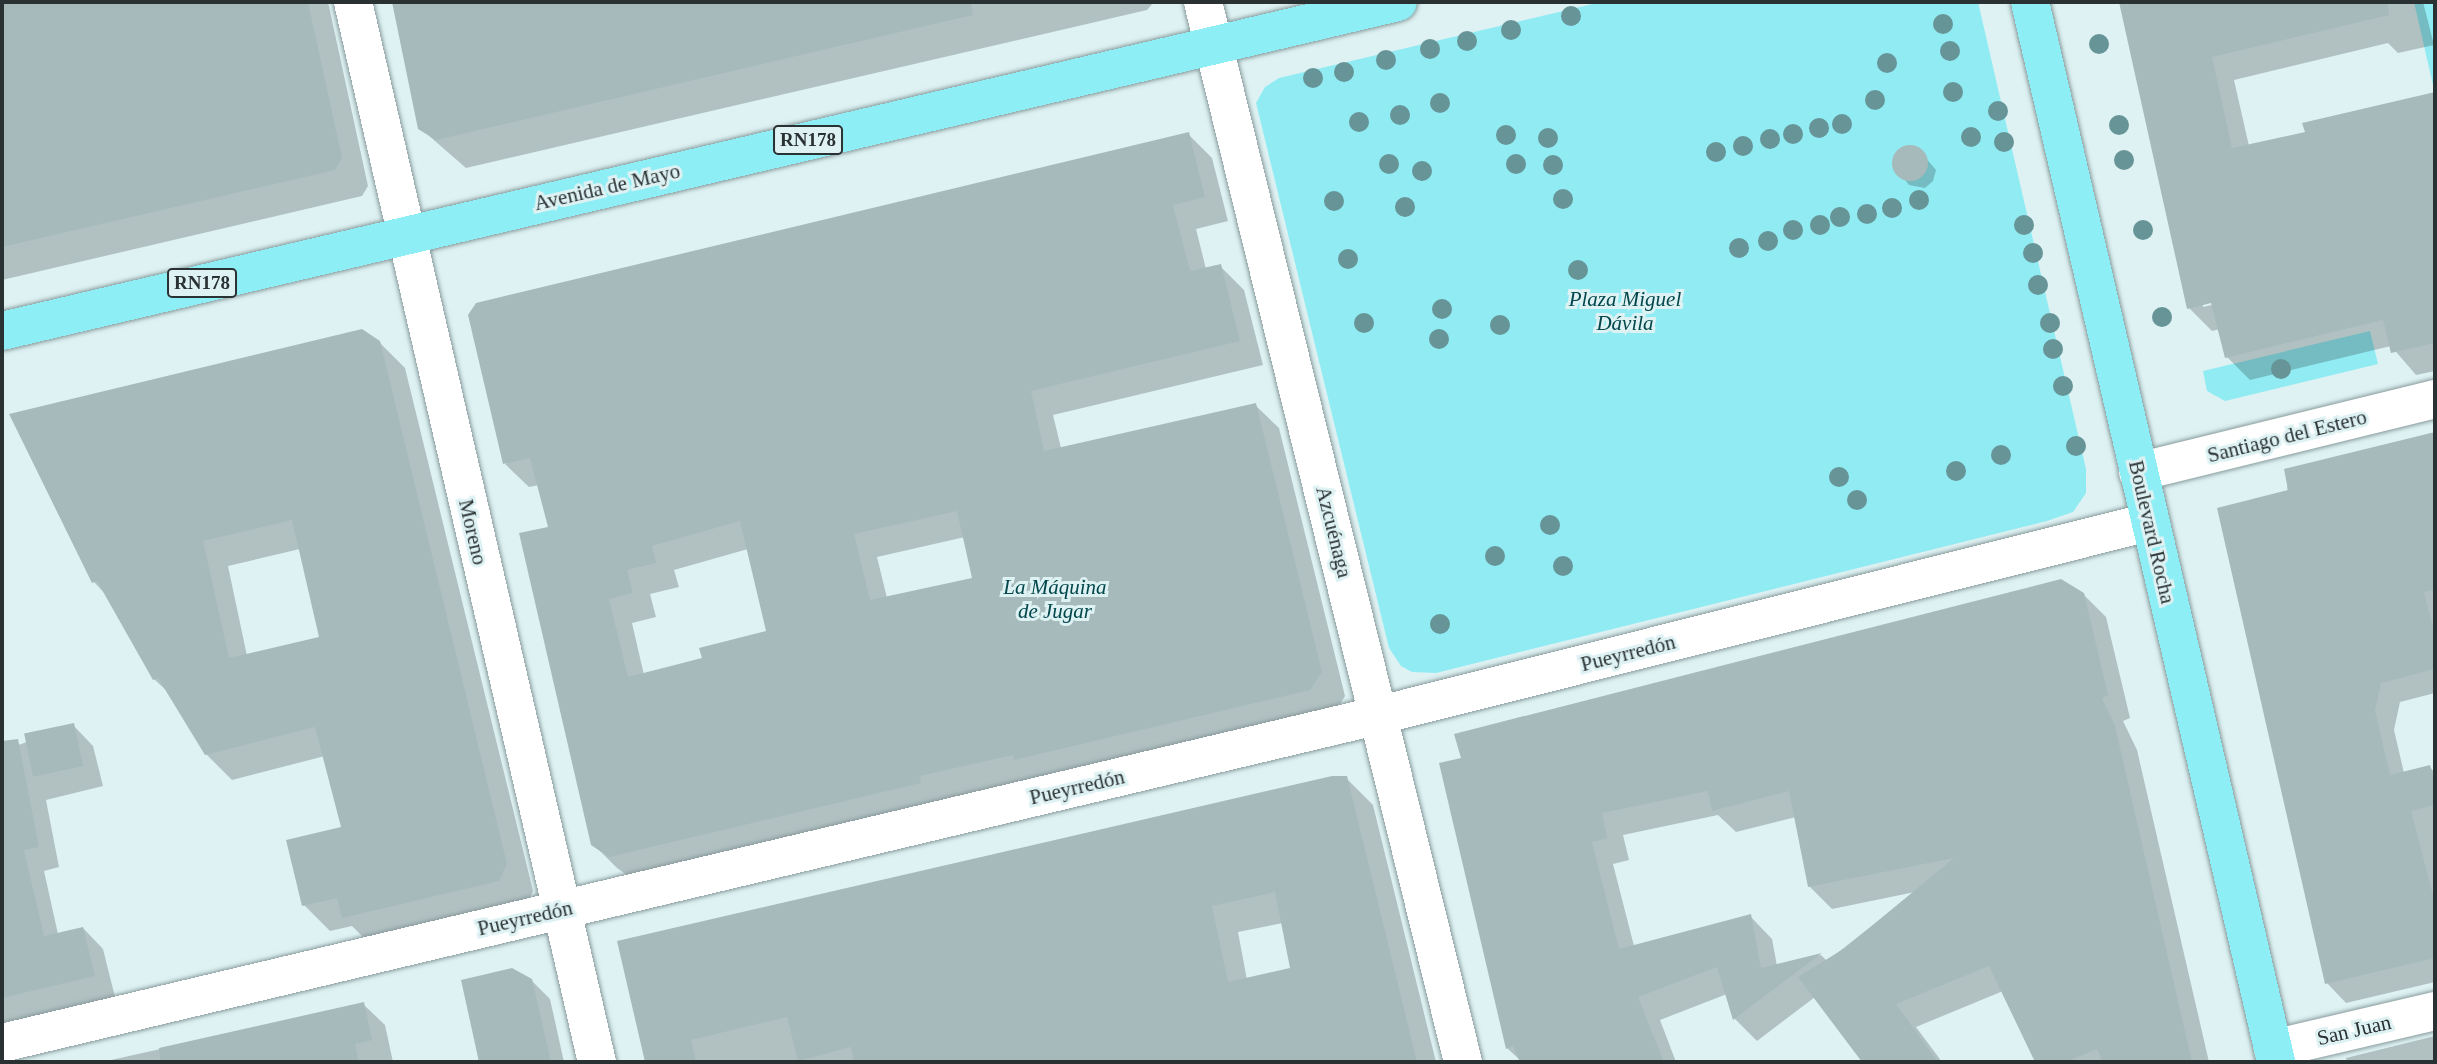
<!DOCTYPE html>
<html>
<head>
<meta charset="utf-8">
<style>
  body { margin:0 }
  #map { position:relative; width:2437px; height:1064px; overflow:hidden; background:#def2f3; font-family:Georgia,serif }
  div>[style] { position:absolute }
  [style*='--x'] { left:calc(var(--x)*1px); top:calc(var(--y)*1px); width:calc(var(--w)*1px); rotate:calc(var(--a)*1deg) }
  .green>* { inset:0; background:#91ebf3 }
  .shadow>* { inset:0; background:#0003 }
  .building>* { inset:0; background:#a7babb; transform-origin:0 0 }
  .round { border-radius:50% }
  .roads { filter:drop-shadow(0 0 2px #899b9d) drop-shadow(0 0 2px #899b9d) }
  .minor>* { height:38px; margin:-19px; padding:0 19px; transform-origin:19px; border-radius:19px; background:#fff }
  .major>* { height:38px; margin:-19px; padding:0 19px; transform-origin:19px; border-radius:19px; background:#8eeef5 }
  .trees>* { width:20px; height:20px; margin:-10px; border-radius:50%; background:#669497 }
  span { translate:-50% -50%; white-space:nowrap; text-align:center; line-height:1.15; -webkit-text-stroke:6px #def2f3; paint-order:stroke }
  .shield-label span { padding:2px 5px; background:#def2f3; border:2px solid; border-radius:5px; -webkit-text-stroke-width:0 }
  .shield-label { font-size:19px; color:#2a3132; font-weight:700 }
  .street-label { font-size:21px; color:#2a3132 }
  .park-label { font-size:21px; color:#03474c; font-style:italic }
  .frame { position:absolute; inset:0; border:4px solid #2a3132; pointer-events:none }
</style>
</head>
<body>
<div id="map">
  <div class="green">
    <i style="clip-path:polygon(1601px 2px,1978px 2px,2086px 469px,2086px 493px,2073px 512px,2047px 521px,1436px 673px,1412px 672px,1401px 666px,1389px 648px,1256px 103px,1265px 87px,1279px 78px)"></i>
    <i style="clip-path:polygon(2414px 2px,2435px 2px,2435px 85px,2433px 85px)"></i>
    <i style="clip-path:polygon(2370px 331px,2378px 364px,2225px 401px,2207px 391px,2203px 371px)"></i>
  </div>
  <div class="shadow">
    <i style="clip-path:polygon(2px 2px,328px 2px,368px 186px,362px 196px,2px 280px,2px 110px,6px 108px,2px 88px)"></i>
    <i style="clip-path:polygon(400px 2px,1154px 2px,1147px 10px,466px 168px,420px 128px)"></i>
    <i style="clip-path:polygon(evenodd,2120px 2px,2423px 2px,2434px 45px,2398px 53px,2388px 43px,2234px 80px,2249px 146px,2307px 134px,2304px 124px,2435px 94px,2435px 371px,2416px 375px,2391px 346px,2250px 380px,2227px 357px,2220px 329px,2212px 331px,2189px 308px,2120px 2px,2219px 300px,2220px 303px,2203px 307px,2203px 303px,2219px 300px)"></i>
    <i style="clip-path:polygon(evenodd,1188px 134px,1212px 158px,1228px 221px,1196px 229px,1206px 269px,1220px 266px,1244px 290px,1263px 365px,1053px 415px,1061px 448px,1255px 405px,1279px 428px,1345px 696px,1334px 714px,634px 880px,617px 868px,593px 844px,550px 528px,539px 485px,529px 487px,505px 464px,1188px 134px,965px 537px,975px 579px,887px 598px,877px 557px,965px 537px,1188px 134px,748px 549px,768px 633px,704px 660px,644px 675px,632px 623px,656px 617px,650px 594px,679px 587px,674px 570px,748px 549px)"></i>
    <i style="clip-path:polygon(1908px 147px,1917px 148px,1936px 170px,1933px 181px,1925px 188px,1909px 185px,1894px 165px,1896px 155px)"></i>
    <i style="clip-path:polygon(evenodd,379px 342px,405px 368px,533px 891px,525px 907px,369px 943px,352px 926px,330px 931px,304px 905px,343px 828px,325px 756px,232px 780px,206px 754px,170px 694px,154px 679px,109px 598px,94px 582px,379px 342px,300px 549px,321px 638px,247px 656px,228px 566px,300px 549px)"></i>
    <i style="clip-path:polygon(2435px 433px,2435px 693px,2400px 702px,2394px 730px,2404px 773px,2430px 767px,2435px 773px,2435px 982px,2346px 1003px,2327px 983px,2286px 470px)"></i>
    <i style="clip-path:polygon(evenodd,2083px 594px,2106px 617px,2130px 718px,2123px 721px,2137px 750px,2209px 1062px,2037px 1062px,2003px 991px,1916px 1027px,1942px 1062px,1864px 1062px,1815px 997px,1757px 1041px,1735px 1019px,1727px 994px,1660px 1020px,1676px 1062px,1522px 1062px,1507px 1048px,1441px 764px,2083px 594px,1718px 815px,1736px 832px,1796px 817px,1810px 887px,1832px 909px,1915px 892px,1827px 961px,1821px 955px,1777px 966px,1772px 939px,1750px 916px,1634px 946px,1613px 864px,1629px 860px,1623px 835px,1718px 815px)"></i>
    <i style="clip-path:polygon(73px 725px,93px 746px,103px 786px,46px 800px,59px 867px,44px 871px,58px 934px,83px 928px,103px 949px,115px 997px,2px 1024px,2px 751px)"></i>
    <i style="clip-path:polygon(evenodd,1346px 778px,1373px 805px,1436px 1062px,647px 1062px,619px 943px,1346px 778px,1283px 923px,1292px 969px,1247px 980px,1238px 932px,1283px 923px)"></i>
    <i style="clip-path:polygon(531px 980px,550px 999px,564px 1062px,481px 1062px,463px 981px)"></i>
    <i style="clip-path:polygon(363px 1004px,385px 1025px,393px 1062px,102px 1062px)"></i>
    <i style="clip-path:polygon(2435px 1036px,2435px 1062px,2347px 1062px,2346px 1058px)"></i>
  </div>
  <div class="building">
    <i style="clip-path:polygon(2px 2px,308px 2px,342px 158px,335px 170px,2px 247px)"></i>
    <i style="clip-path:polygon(392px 2px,971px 2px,973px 15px,436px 140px,418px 129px)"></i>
    <i style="clip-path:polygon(2119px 2px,2388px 2px,2389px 15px,2212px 57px,2232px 148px,2305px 132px,2302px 123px,2435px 92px,2435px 343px,2391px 353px,2383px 320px,2225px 358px,2211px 303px,2187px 309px)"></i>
    <i style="clip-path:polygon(evenodd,1189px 132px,1205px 197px,1173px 205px,1190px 271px,1221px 264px,1240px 341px,1031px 391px,1044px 451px,1256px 403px,1322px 672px,1310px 690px,1014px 760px,1013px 755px,920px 776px,921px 783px,609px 857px,591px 845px,519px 533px,548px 527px,530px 458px,503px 464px,468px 315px,476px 303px,1189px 132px,957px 511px,972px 578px,870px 600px,854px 534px,957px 511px,1189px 132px,740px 521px,766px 631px,699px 648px,702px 658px,628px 677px,609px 599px,633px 593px,627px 570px,656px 563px,652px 546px,740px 521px)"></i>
    <i class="round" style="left:1892px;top:145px;width:36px;height:36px"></i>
    <i style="clip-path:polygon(evenodd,362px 329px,380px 341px,507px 864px,499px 881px,342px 918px,337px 898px,302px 906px,286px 840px,341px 827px,315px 727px,205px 755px,158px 678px,153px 680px,97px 581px,92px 583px,9px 414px,362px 329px,292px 520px,319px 637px,229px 658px,203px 541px,292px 520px)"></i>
    <i style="clip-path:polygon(2435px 432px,2435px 590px,2424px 592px,2435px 635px,2435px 669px,2381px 683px,2375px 710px,2390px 775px,2430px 765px,2435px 784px,2435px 805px,2411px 811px,2435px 903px,2435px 958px,2325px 984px,2217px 508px,2288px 490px,2284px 469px)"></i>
    <i style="clip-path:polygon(2061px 579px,2084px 593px,2108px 695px,2102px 698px,2115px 726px,2192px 1062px,2102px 1062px,2097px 1049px,2066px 1062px,2035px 1062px,1989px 966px,1896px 1004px,1938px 1062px,1862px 1062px,1798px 977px,1845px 948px,1954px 858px,1808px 887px,1789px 791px,1712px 811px,1708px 791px,1602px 813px,1607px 838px,1592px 842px,1619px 949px,1751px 914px,1761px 968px,1822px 953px,1733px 1020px,1717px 967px,1638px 997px,1664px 1062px,1520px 1062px,1513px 1046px,1506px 1049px,1439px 763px,1461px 758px,1454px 734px)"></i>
    <i style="left:74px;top:723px;width:44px;height:51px;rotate:78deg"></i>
    <i style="clip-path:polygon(18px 739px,39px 847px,24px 850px,44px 936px,83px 927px,95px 976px,2px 998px,2px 741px)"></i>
    <i style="clip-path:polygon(evenodd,1332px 776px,1347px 776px,1417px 1062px,854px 1062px,851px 1047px,798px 1061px,787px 1017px,691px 1040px,696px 1062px,645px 1062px,617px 941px,1332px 776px,1275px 892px,1290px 968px,1228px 982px,1212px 906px,1275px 892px)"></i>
    <i style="clip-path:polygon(512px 968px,532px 979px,551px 1062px,479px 1062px,461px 980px)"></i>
    <i style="clip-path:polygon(364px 1002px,372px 1040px,355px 1044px,359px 1062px,160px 1062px,159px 1048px)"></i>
  </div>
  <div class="roads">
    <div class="minor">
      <i style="--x:353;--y:2;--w:1088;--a:77.04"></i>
      <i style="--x:1203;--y:2;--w:1091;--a:76.22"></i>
      <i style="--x:2138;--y:472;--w:306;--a:-13.8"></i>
      <i style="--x:2;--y:1043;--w:1416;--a:-13.39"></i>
      <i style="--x:1380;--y:715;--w:793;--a:-14.09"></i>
      <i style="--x:2273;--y:1049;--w:166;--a:-13.2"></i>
    </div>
    <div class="major">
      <i style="--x:2030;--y:2;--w:1088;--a:76.93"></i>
      <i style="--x:2;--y:331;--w:1434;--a:-13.26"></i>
    </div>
  </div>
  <div class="trees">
    <i style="left:1571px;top:16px"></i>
    <i style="left:1943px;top:24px"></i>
    <i style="left:1511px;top:30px"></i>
    <i style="left:1467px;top:41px"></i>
    <i style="left:2099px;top:44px"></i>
    <i style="left:1430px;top:49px"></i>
    <i style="left:1950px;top:51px"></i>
    <i style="left:1386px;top:60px"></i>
    <i style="left:1887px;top:63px"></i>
    <i style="left:1344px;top:72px"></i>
    <i style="left:1313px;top:78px"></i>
    <i style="left:1953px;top:92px"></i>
    <i style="left:1875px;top:100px"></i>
    <i style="left:1440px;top:103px"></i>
    <i style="left:1998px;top:111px"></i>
    <i style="left:1400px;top:115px"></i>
    <i style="left:1359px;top:122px"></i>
    <i style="left:1842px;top:124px"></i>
    <i style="left:2119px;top:125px"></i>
    <i style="left:1819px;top:128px"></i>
    <i style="left:1793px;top:134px"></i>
    <i style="left:1506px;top:135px"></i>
    <i style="left:1971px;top:137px"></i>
    <i style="left:1548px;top:138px"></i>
    <i style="left:1770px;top:139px"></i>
    <i style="left:2004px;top:142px"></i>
    <i style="left:1743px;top:146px"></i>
    <i style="left:1716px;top:152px"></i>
    <i style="left:2124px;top:160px"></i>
    <i style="left:1389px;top:164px"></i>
    <i style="left:1516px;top:164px"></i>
    <i style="left:1553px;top:165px"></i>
    <i style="left:1422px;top:171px"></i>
    <i style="left:1563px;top:199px"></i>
    <i style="left:1919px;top:200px"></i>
    <i style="left:1334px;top:201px"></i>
    <i style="left:1405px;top:207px"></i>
    <i style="left:1892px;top:208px"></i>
    <i style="left:1867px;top:214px"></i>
    <i style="left:1840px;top:217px"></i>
    <i style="left:1820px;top:225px"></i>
    <i style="left:2024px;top:225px"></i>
    <i style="left:1793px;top:230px"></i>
    <i style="left:2143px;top:230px"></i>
    <i style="left:1768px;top:241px"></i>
    <i style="left:1739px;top:248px"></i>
    <i style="left:2033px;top:253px"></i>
    <i style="left:1348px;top:259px"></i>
    <i style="left:1578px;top:270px"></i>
    <i style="left:2038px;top:285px"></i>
    <i style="left:1442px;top:309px"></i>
    <i style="left:2162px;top:317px"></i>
    <i style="left:1364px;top:323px"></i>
    <i style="left:2050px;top:323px"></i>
    <i style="left:1500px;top:325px"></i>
    <i style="left:1439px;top:339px"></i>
    <i style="left:2053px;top:349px"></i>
    <i style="left:2281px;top:369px"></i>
    <i style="left:2063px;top:386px"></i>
    <i style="left:2076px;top:446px"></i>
    <i style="left:2001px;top:455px"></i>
    <i style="left:1956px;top:471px"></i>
    <i style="left:1839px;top:477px"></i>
    <i style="left:1857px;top:500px"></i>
    <i style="left:1550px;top:525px"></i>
    <i style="left:1495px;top:556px"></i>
    <i style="left:1563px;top:566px"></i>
    <i style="left:1440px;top:624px"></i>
  </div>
  <div class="shield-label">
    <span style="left:808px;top:140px">RN178</span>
    <span style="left:202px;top:283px">RN178</span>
  </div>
  <div class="street-label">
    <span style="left:607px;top:187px;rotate:-13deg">Avenida de Mayo</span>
    <span style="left:2287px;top:436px;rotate:-14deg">Santiago del Estero</span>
    <span style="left:473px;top:532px;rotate:77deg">Moreno</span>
    <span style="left:1334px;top:532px;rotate:76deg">Azcuénaga</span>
    <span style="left:2152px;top:532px;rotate:77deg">Boulevard Rocha</span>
    <span style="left:1628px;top:653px;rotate:-14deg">Pueyrredón</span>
    <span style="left:1077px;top:787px;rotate:-13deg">Pueyrredón</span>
    <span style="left:525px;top:918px;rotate:-13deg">Pueyrredón</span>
    <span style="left:2354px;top:1030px;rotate:-13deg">San Juan</span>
  </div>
  <div class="park-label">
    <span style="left:1625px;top:311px">Plaza Miguel<br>Dávila</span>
    <span style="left:1055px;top:599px">La Máquina<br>de Jugar</span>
  </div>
  <div class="frame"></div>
</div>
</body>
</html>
